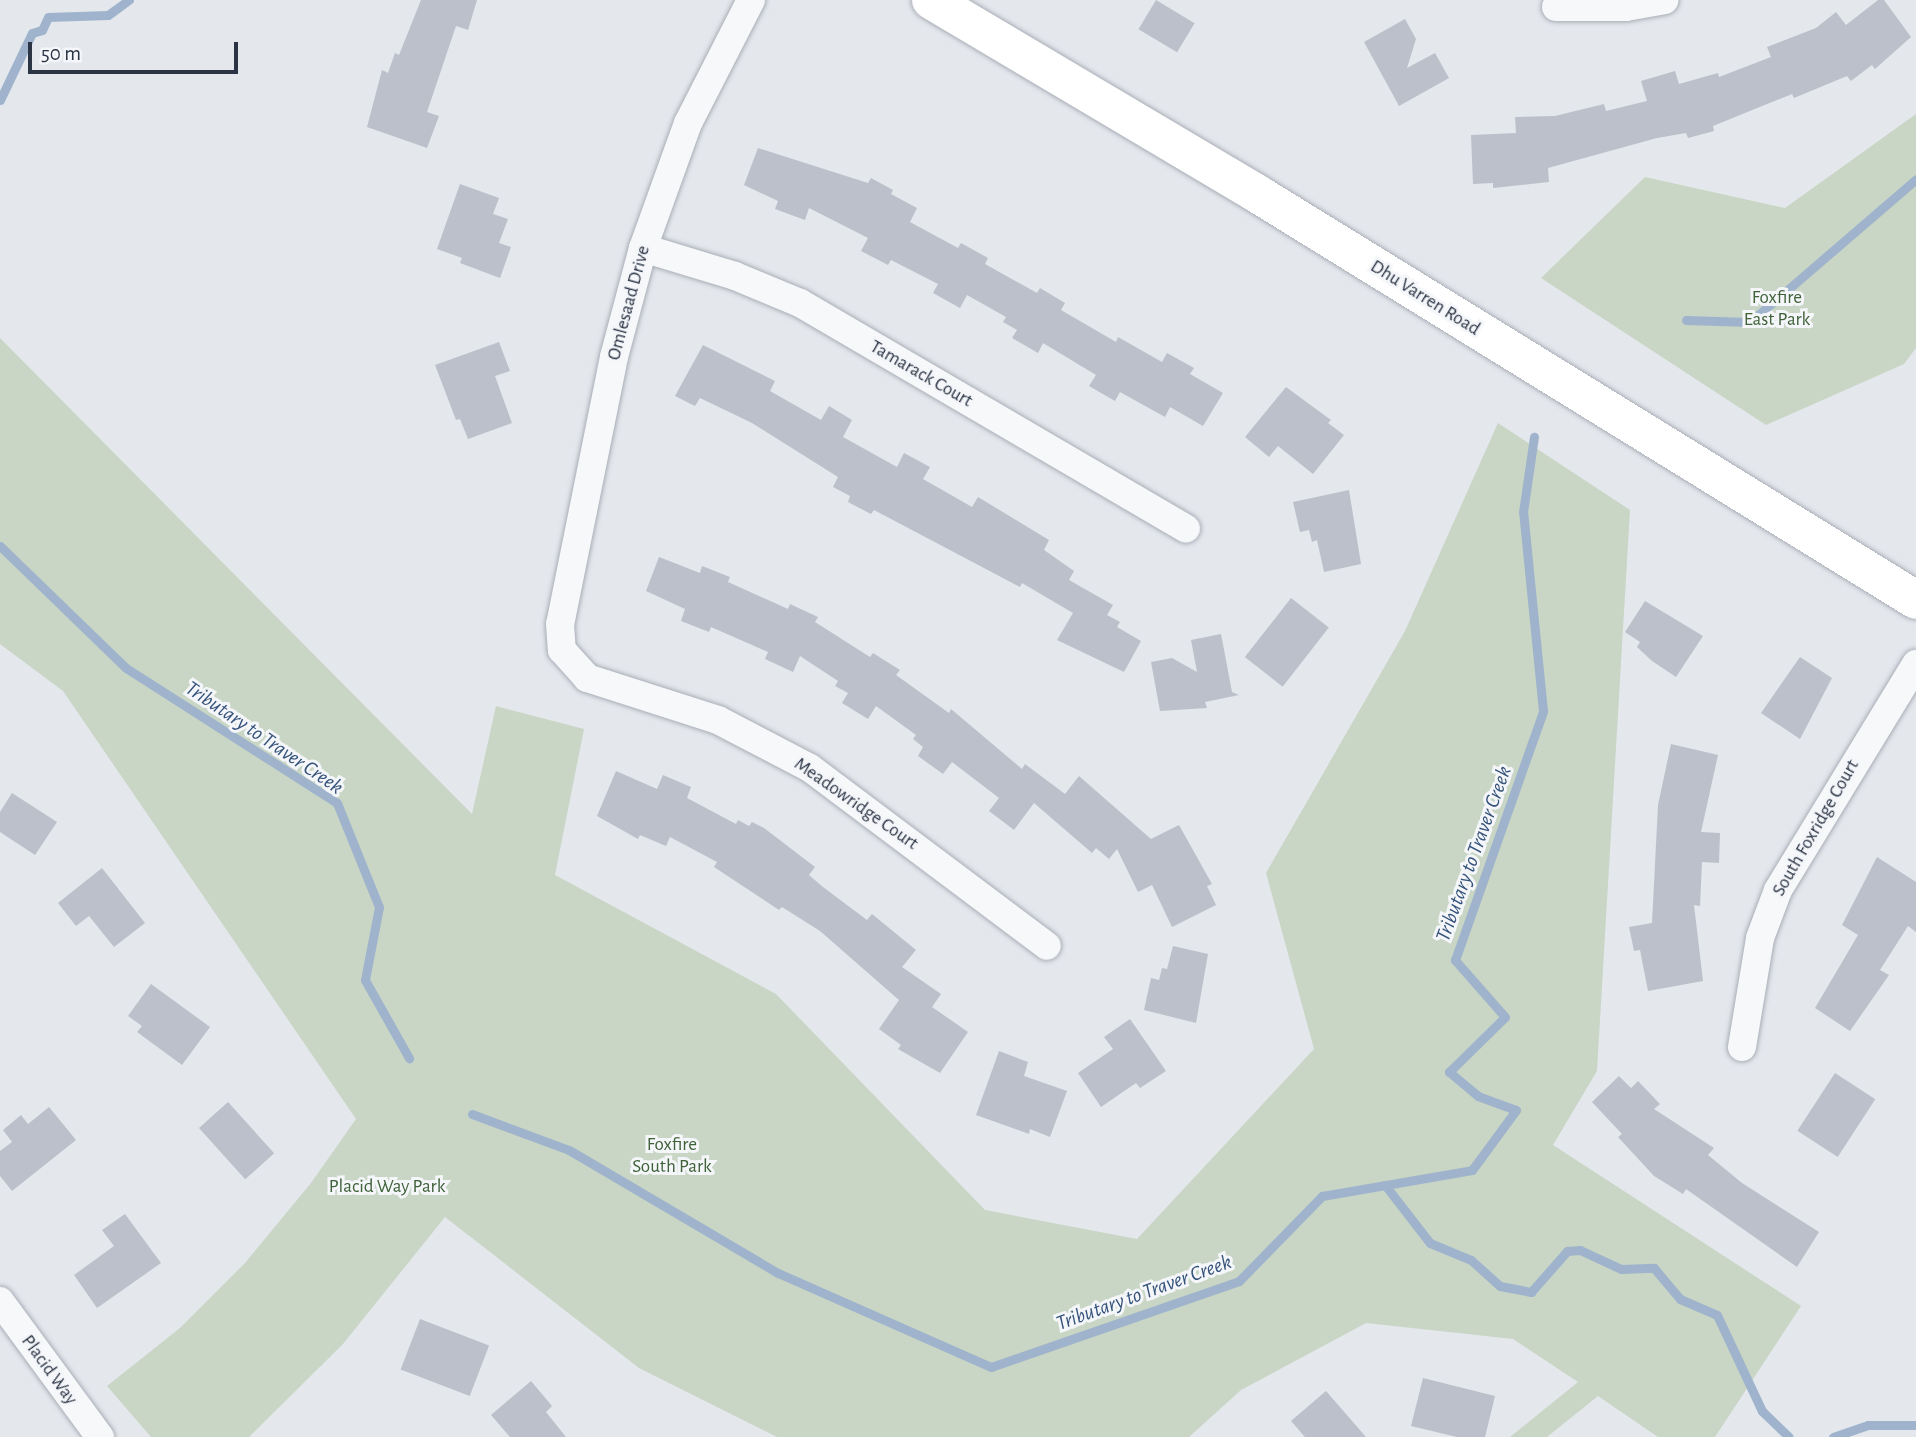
<!DOCTYPE html>
<html>
<head>
<meta charset="utf-8">
<style>
  body { margin:0 }
  #map { position:relative; width:1916px; height:1437px; overflow:hidden; background:#e4e7ec; font-family:"Alegreya Sans",sans-serif }
  div>[style] { position:absolute }
  [style*='--x'] { left:calc(var(--x)*1px); top:calc(var(--y)*1px); width:calc(var(--w)*1px); rotate:calc(var(--a)*1deg) }
  .green>* { inset:0; background:#c9d6c5 }
  .stream>* { height:9px; margin:-4.5px; padding:0 4.5px; transform-origin:4.5px; border-radius:4.5px; background:#9fb4cc }
  .building>* { inset:0; background:#bbc0ca; transform-origin:0 0 }
  .roads { filter:drop-shadow(0 0 2px #a9aeb7) drop-shadow(0 0 2px #a9aeb7) }
  .street>* { height:28px; margin:-14px; padding:0 14px; transform-origin:14px; border-radius:14px; background:#f7f8fa }
  .secondary>* { height:38px; margin:-19px; padding:0 19px; transform-origin:19px; border-radius:19px; background:#fff }
  span { translate:-50% -50%; white-space:nowrap; text-align:center; line-height:1.15; -webkit-text-stroke:6px #f4f6f9; paint-order:stroke }
  .street-label { font-size:19px; color:#2b3445 }
  .park-label { font-size:19px; color:#3f6138 }
  .water-label { font-size:21px; color:#34527a; font-style:italic }
  .scale { position:absolute; left:28px; top:42px; width:210px; height:32px; box-sizing:border-box; border:4px solid #2b3445; border-top:0; padding-left:9px; font-size:21px; line-height:24px; white-space:nowrap; color:#2b3445; -webkit-text-stroke:5px #f4f6f9; paint-order:stroke }
</style>
</head>
<body>
<div id="map">
  <div class="green">
    <i style="clip-path:polygon(1916px 114px,1916px 348px,1904px 364px,1766px 425px,1541px 278px,1645px 177px,1785px 208px)"></i>
    <i style="clip-path:polygon(0 338px,472px 814px,496px 706px,584px 729px,555px 875px,776px 994px,985px 1210px,1137px 1239px,1314px 1049px,1266px 873px,1405px 631px,1498px 423px,1630px 510px,1597px 1071px,1553px 1145px,1801px 1306px,1715px 1437px,1658px 1437px,1598px 1396px,1547px 1437px,1510px 1437px,1578px 1382px,1513px 1339px,1366px 1323px,1241px 1390px,1189px 1437px,777px 1437px,639px 1368px,445px 1217px,343px 1344px,249px 1437px,151px 1437px,107px 1386px,180px 1328px,245px 1263px,311px 1183px,356px 1119px,63px 691px,0 644px)"></i>
  </div>
  <div class="stream">
    <i style="--x:0;--y:100;--w:74;--a:-64.5"></i>
    <i style="--x:32;--y:33;--w:10;--a:-17"></i>
    <i style="--x:42;--y:30;--w:14;--a:-65"></i>
    <i style="--x:48;--y:17;--w:60;--a:-1.9"></i>
    <i style="--x:108;--y:15;--w:26;--a:-36"></i>
    <i style="--x:1686;--y:320;--w:64;--a:1.8"></i>
    <i style="--x:1750;--y:322;--w:219;--a:-40.7"></i>
    <i style="--x:0;--y:546;--w:175;--a:44.1"></i>
    <i style="--x:126;--y:668;--w:250;--a:32.6"></i>
    <i style="--x:337;--y:803;--w:112;--a:68"></i>
    <i style="--x:379;--y:907;--w:74;--a:100.9"></i>
    <i style="--x:365;--y:980;--w:90;--a:60.6"></i>
    <i style="--x:472;--y:1114;--w:103;--a:20.4"></i>
    <i style="--x:569;--y:1150;--w:243;--a:30.5"></i>
    <i style="--x:778;--y:1273;--w:233;--a:23.8"></i>
    <i style="--x:991;--y:1367;--w:262;--a:-19.1"></i>
    <i style="--x:1239;--y:1281;--w:119;--a:-45.7"></i>
    <i style="--x:1322;--y:1196;--w:152;--a:-9.8"></i>
    <i style="--x:1472;--y:1170;--w:74;--a:-53.7"></i>
    <i style="--x:1516;--y:1110;--w:40;--a:-159.8"></i>
    <i style="--x:1478;--y:1096;--w:38;--a:-140"></i>
    <i style="--x:1449;--y:1072;--w:78;--a:-44.5"></i>
    <i style="--x:1505;--y:1017;--w:76;--a:-131.3"></i>
    <i style="--x:1455;--y:960;--w:264;--a:-70.5"></i>
    <i style="--x:1543;--y:711;--w:200;--a:-95.7"></i>
    <i style="--x:1523;--y:512;--w:76;--a:-81.7"></i>
    <i style="--x:1385;--y:1185;--w:73;--a:52.2"></i>
    <i style="--x:1430;--y:1243;--w:44;--a:22.5"></i>
    <i style="--x:1471;--y:1260;--w:39;--a:42"></i>
    <i style="--x:1500;--y:1286;--w:32;--a:11"></i>
    <i style="--x:1531;--y:1292;--w:55;--a:-48.7"></i>
    <i style="--x:1567;--y:1251;--w:13;--a:-4"></i>
    <i style="--x:1580;--y:1250;--w:45;--a:24.9"></i>
    <i style="--x:1621;--y:1269;--w:33;--a:-2"></i>
    <i style="--x:1654;--y:1268;--w:40;--a:50"></i>
    <i style="--x:1680;--y:1299;--w:40;--a:23.4"></i>
    <i style="--x:1717;--y:1315;--w:106;--a:64.9"></i>
    <i style="--x:1762;--y:1411;--w:37;--a:44"></i>
    <i style="--x:1833;--y:1437;--w:37;--a:-19"></i>
    <i style="--x:1868;--y:1425;--w:48;--a:0"></i>
  </div>
  <div class="building">
    <i style="clip-path:polygon(421px 0,477px 0,468px 30px,456px 26px,427px 112px,439px 116px,427px 148px,367px 127px,382px 70px,388px 73px,395px 53px,399px 55px)"></i>
    <i style="left:1156px;top:0;width:45px;height:34px;rotate:31deg"></i>
    <i style="clip-path:polygon(1878px 0,1884px 0,1911px 37px,1875px 69px,1872px 65px,1851px 81px,1847px 76px,1794px 98px,1792px 94px,1713px 126px,1714px 131px,1688px 138px,1686px 133px,1657px 138px,1548px 168px,1549px 182px,1493px 188px,1493px 183px,1473px 184px,1471px 135px,1516px 133px,1515px 117px,1555px 116px,1604px 104px,1606px 111px,1647px 101px,1641px 81px,1675px 71px,1679px 84px,1718px 73px,1719px 77px,1771px 57px,1767px 47px,1816px 28px,1836px 12px,1846px 25px)"></i>
    <i style="clip-path:polygon(1405px 19px,1416px 39px,1407px 68px,1435px 53px,1449px 78px,1399px 106px,1364px 42px)"></i>
    <i style="clip-path:polygon(758px 148px,868px 183px,871px 178px,893px 190px,891px 194px,917px 208px,910px 222px,958px 248px,961px 243px,988px 258px,985px 264px,1037px 293px,1040px 288px,1065px 303px,1061px 310px,1116px 342px,1118px 337px,1162px 362px,1167px 353px,1194px 368px,1190px 374px,1223px 393px,1203px 426px,1170px 407px,1165px 417px,1120px 392px,1115px 401px,1089px 386px,1096px 375px,1043px 343px,1038px 353px,1012px 338px,1017px 330px,1003px 322px,1006px 317px,967px 295px,960px 308px,933px 293px,938px 284px,891px 260px,888px 265px,861px 251px,868px 238px,809px 208px,805px 220px,775px 209px,778px 201px,744px 185px)"></i>
    <i style="clip-path:polygon(460px 184px,499px 198px,493px 214px,508px 219px,499px 243px,511px 247px,500px 278px,460px 263px,462px 258px,437px 249px)"></i>
    <i style="clip-path:polygon(499px 342px,510px 371px,495px 376px,512px 423px,468px 439px,460px 419px,456px 420px,435px 365px)"></i>
    <i style="clip-path:polygon(703px 345px,775px 381px,770px 391px,821px 420px,829px 406px,852px 420px,843px 437px,897px 467px,904px 453px,930px 467px,923px 479px,972px 507px,978px 497px,1049px 540px,1044px 550px,1074px 571px,1069px 580px,1113px 605px,1107px 615px,1120px 622px,1117px 627px,1141px 641px,1124px 672px,1057px 640px,1073px 613px,1022px 583px,1020px 587px,874px 510px,871px 514px,848px 502px,850px 496px,833px 487px,838px 477px,752px 423px,700px 398px,695px 406px,675px 396px)"></i>
    <i style="clip-path:polygon(1286px 387px,1331px 420px,1328px 423px,1344px 435px,1313px 474px,1278px 446px,1269px 457px,1245px 437px)"></i>
    <i style="clip-path:polygon(1349px 490px,1361px 564px,1324px 572px,1317px 540px,1312px 542px,1309px 530px,1300px 532px,1293px 502px)"></i>
    <i style="clip-path:polygon(659px 557px,700px 573px,702px 566px,730px 577px,728px 582px,788px 609px,790px 604px,818px 617px,815px 622px,870px 657px,873px 653px,900px 670px,896px 675px,949px 713px,951px 709px,1022px 769px,1025px 764px,1065px 794px,1079px 776px,1151px 839px,1179px 825px,1212px 884px,1207px 886px,1216px 905px,1172px 927px,1152px 885px,1138px 892px,1117px 849px,1109px 859px,1096px 848px,1092px 853px,1034px 803px,1014px 830px,989px 811px,999px 798px,952px 762px,943px 774px,918px 756px,923px 747px,913px 739px,916px 735px,876px 706px,868px 719px,842px 703px,848px 693px,835px 686px,838px 681px,800px 656px,793px 672px,765px 659px,768px 652px,711px 627px,709px 632px,681px 621px,685px 609px,646px 591px)"></i>
    <i style="left:1291px;top:598px;width:48px;height:75px;rotate:38deg"></i>
    <i style="clip-path:polygon(1645px 601px,1703px 636px,1676px 677px,1652px 661px,1637px 647px,1640px 642px,1625px 632px)"></i>
    <i style="clip-path:polygon(1221px 634px,1232px 692px,1239px 695px,1205px 702px,1207px 708px,1160px 711px,1151px 662px,1172px 658px,1197px 672px,1191px 640px)"></i>
    <i style="clip-path:polygon(1800px 657px,1832px 678px,1800px 739px,1761px 713px)"></i>
    <i style="clip-path:polygon(1671px 744px,1718px 755px,1701px 832px,1720px 833px,1719px 863px,1702px 862px,1700px 906px,1694px 905px,1703px 981px,1648px 991px,1640px 950px,1634px 951px,1629px 927px,1652px 923px,1658px 805px)"></i>
    <i style="clip-path:polygon(616px 771px,657px 789px,663px 775px,691px 787px,687px 798px,736px 824px,738px 820px,749px 826px,752px 822px,764px 828px,815px 867px,809px 875px,823px 887px,867px 920px,872px 914px,916px 950px,902px 967px,941px 994px,932px 1007px,968px 1032px,940px 1073px,898px 1049px,901px 1045px,879px 1029px,899px 1000px,820px 931px,782px 907px,779px 910px,714px 867px,717px 862px,670px 837px,666px 846px,640px 835px,638px 839px,597px 816px)"></i>
    <i style="clip-path:polygon(12px 793px,57px 822px,35px 855px,0 832px,0 812px)"></i>
    <i style="clip-path:polygon(1877px 857px,1916px 882px,1916px 932px,1908px 926px,1880px 970px,1889px 975px,1850px 1031px,1815px 1008px,1858px 935px,1842px 925px)"></i>
    <i style="clip-path:polygon(102px 868px,145px 923px,114px 947px,89px 916px,76px 926px,58px 903px)"></i>
    <i style="clip-path:polygon(1173px 946px,1208px 954px,1196px 1023px,1144px 1010px,1151px 978px,1159px 980px,1162px 968px,1167px 969px)"></i>
    <i style="clip-path:polygon(151px 984px,210px 1027px,182px 1065px,137px 1032px,142px 1026px,128px 1016px)"></i>
    <i style="clip-path:polygon(1130px 1019px,1166px 1071px,1140px 1088px,1136px 1083px,1101px 1107px,1078px 1073px,1113px 1049px,1104px 1037px)"></i>
    <i style="clip-path:polygon(999px 1051px,1028px 1062px,1024px 1076px,1067px 1091px,1050px 1137px,1030px 1129px,1029px 1134px,976px 1115px)"></i>
    <i style="left:1835px;top:1073px;width:48px;height:69px;rotate:33deg"></i>
    <i style="clip-path:polygon(1619px 1076px,1631px 1088px,1638px 1081px,1660px 1104px,1654px 1109px,1714px 1148px,1708px 1155px,1742px 1183px,1819px 1232px,1797px 1267px,1686px 1189px,1683px 1194px,1654px 1176px,1618px 1137px,1622px 1134px,1592px 1102px)"></i>
    <i style="left:228px;top:1102px;width:69px;height:39px;rotate:48deg"></i>
    <i style="clip-path:polygon(49px 1107px,76px 1140px,12px 1191px,0 1176px,0 1151px,12px 1142px,3px 1130px,21px 1115px,28px 1124px)"></i>
    <i style="clip-path:polygon(125px 1214px,161px 1263px,97px 1308px,74px 1275px,114px 1246px,102px 1230px)"></i>
    <i style="left:420px;top:1319px;width:74px;height:54px;rotate:21deg"></i>
    <i style="clip-path:polygon(1423px 1378px,1495px 1396px,1485px 1437px,1457px 1437px,1411px 1426px)"></i>
    <i style="clip-path:polygon(531px 1381px,552px 1406px,546px 1412px,566px 1437px,510px 1437px,491px 1415px)"></i>
    <i style="clip-path:polygon(1326px 1391px,1366px 1437px,1305px 1437px,1291px 1421px)"></i>
  </div>
  <div class="roads">
    <div class="street">
      <i style="--x:751;--y:0;--w:138;--a:117.1"></i>
      <i style="--x:688;--y:123;--w:133;--a:109.8"></i>
      <i style="--x:643;--y:248;--w:113;--a:104.9"></i>
      <i style="--x:614;--y:357;--w:272;--a:101.4"></i>
      <i style="--x:560;--y:624;--w:26;--a:86"></i>
      <i style="--x:562;--y:650;--w:38;--a:48"></i>
      <i style="--x:587;--y:678;--w:138;--a:17.8"></i>
      <i style="--x:718;--y:720;--w:104;--a:27.6"></i>
      <i style="--x:810;--y:768;--w:296;--a:36.9"></i>
      <i style="--x:1556;--y:7;--w:70;--a:0"></i>
      <i style="--x:1626;--y:7;--w:39;--a:-10"></i>
      <i style="--x:643;--y:248;--w:96;--a:16.9"></i>
      <i style="--x:735;--y:276;--w:70;--a:22.6"></i>
      <i style="--x:800;--y:303;--w:447;--a:30.3"></i>
      <i style="--x:1742;--y:1047;--w:110;--a:-80.6"></i>
      <i style="--x:1760;--y:938;--w:51;--a:-69.4"></i>
      <i style="--x:1778;--y:890;--w:265;--a:-58.6"></i>
      <i style="--x:0;--y:1301;--w:169;--a:53.7"></i>
    </div>
    <div class="secondary">
      <i style="--x:931;--y:0;--w:378;--a:30.7"></i>
      <i style="--x:1256;--y:193;--w:775;--a:31.66"></i>
    </div>
  </div>
  <div class="street-label">
    <span style="left:1425px;top:298px;rotate:32deg">Dhu Varren Road</span>
    <span style="left:629px;top:303px;rotate:-75deg">Omlesaad Drive</span>
    <span style="left:921px;top:374px;rotate:30deg">Tamarack Court</span>
    <span style="left:856px;top:804px;rotate:35deg">Meadowridge Court</span>
    <span style="left:1816px;top:828px;rotate:-60deg">South Foxridge Court</span>
    <span style="left:49px;top:1370px;rotate:54deg">Placid Way</span>
  </div>
  <div class="park-label">
    <span style="left:1777px;top:309px">Foxfire<br>East Park</span>
    <span style="left:672px;top:1156px">Foxfire<br>South Park</span>
    <span style="left:387px;top:1187px">Placid Way Park</span>
  </div>
  <div class="water-label">
    <span style="left:264px;top:738px;rotate:34deg">Tributary to Traver Creek</span>
    <span style="left:1474px;top:854px;rotate:-70deg">Tributary to Traver Creek</span>
    <span style="left:1144px;top:1293px;rotate:-20deg">Tributary to Traver Creek</span>
  </div>
  <div class="scale">50 m</div>
</div>
</body>
</html>
